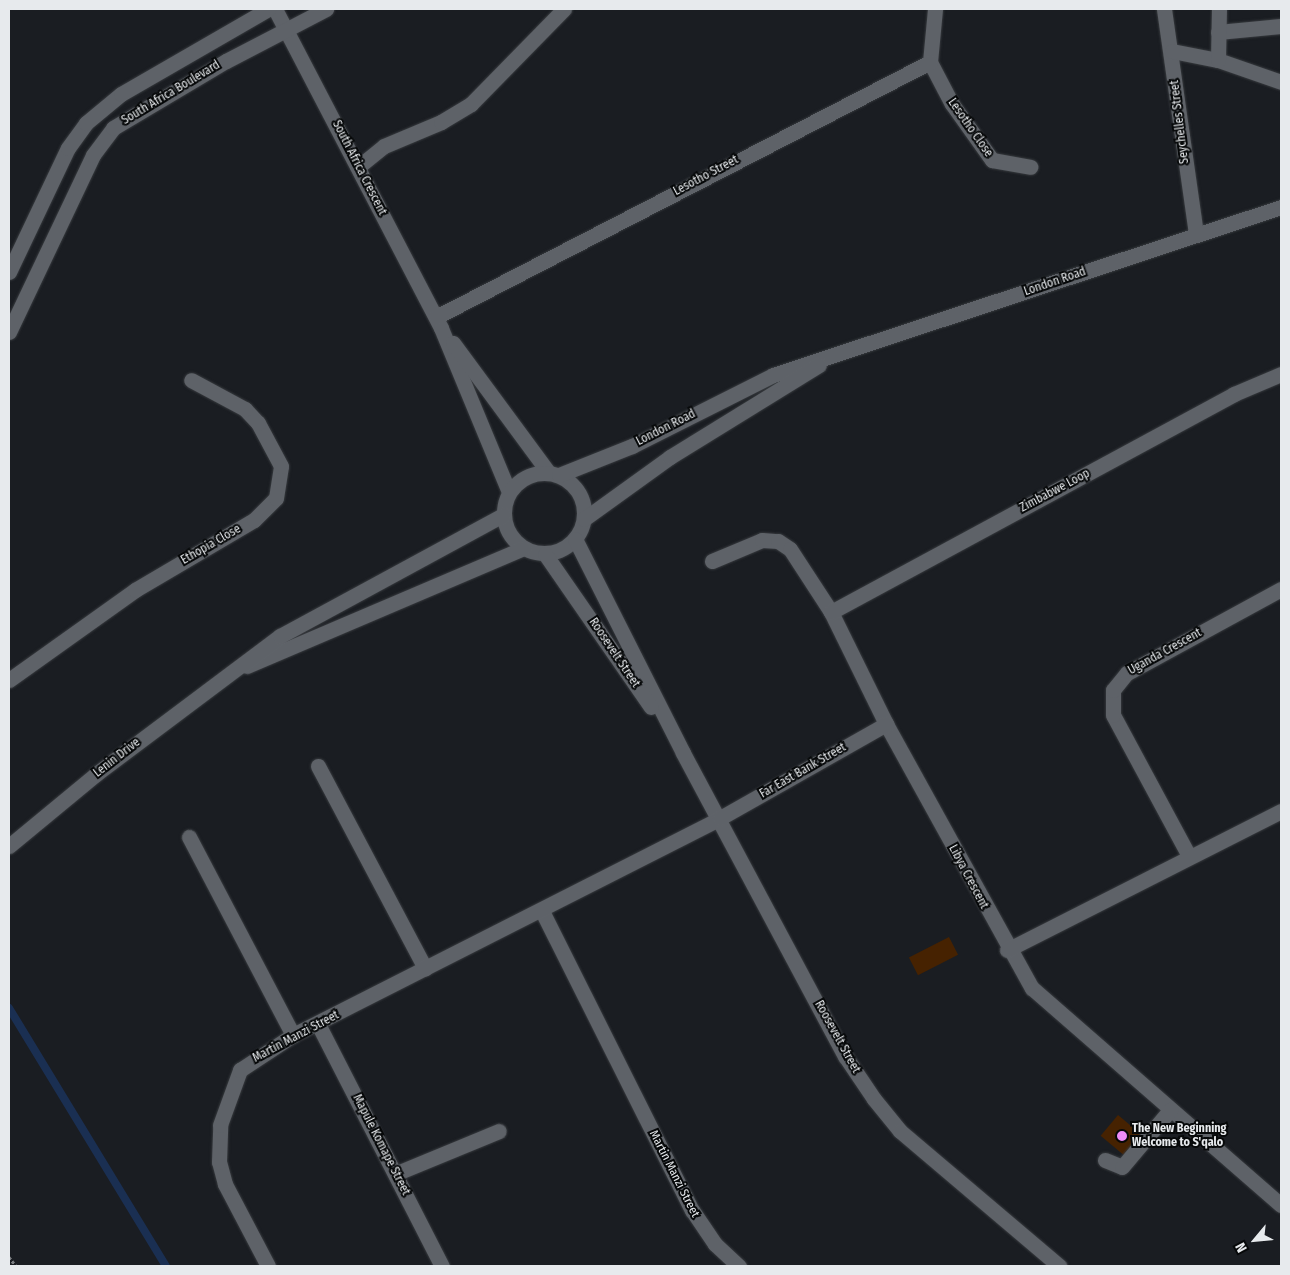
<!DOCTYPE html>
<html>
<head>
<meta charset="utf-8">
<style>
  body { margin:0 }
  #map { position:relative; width:1290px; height:1275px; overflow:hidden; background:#1a1d22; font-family:"Fira Sans Condensed",sans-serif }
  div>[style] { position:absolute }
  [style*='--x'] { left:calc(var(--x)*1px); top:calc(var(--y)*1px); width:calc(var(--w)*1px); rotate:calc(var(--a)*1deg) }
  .stream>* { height:8px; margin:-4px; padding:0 4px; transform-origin:4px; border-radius:4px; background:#1a2f52 }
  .building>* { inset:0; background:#462201; transform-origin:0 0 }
  .path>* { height:3px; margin-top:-1.5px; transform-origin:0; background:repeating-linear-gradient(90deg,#7b7e82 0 2.5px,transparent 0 5px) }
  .roads { filter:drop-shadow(0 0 1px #373a3e) drop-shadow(0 0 1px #373a3e) }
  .minor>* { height:15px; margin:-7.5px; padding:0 7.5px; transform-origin:7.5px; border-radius:7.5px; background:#5e6268 }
  .minor>.ring { margin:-7.5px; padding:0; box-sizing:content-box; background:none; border:15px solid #5e6268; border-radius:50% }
  .dots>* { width:14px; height:14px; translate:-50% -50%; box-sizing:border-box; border:2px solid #060809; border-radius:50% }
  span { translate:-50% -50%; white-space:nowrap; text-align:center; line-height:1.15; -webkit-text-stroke:4px #060809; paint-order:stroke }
  .street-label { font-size:12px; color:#e7eaed }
  .poi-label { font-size:12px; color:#e7eaed; font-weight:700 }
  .left { translate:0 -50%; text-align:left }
  .frame { position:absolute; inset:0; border:10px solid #e7eaed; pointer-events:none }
  .north { position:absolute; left:1230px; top:1215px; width:50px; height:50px; -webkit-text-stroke:4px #060809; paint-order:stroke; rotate:242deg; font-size:14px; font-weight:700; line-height:20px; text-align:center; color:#e7eaed }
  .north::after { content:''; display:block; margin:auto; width:18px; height:22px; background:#e7eaed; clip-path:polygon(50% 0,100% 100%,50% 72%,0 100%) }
</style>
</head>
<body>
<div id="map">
  <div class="stream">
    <i style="--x:9;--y:1008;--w:302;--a:58.7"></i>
  </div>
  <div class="building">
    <i style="left:949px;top:937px;width:20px;height:45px;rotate:63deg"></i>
    <i style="left:1118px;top:1115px;width:34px;height:27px;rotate:40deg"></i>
  </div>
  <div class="path">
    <i style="--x:9;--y:1257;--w:11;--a:52"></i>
  </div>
  <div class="roads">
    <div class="minor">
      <i style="--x:275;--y:9;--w:360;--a:62.5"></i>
      <i style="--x:441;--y:328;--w:178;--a:67.5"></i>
      <i style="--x:1164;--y:9;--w:227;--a:81.9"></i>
      <i style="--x:1218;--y:32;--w:63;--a:-5.4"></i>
      <i style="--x:1172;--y:51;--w:47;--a:11.1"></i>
      <i style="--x:1218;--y:60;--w:67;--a:19.2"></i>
      <i style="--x:1218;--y:60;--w:51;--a:-88.9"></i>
      <i style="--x:930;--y:62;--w:47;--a:62.4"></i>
      <i style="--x:952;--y:104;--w:69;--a:54.5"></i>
      <i style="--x:992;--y:160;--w:39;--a:10"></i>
      <i style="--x:930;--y:62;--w:53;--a:-84.6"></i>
      <i style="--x:358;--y:167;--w:33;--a:-39"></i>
      <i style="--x:384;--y:146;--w:62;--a:-22.8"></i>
      <i style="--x:441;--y:122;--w:35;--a:-31"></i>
      <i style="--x:471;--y:104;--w:133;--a:-45.6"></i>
      <i style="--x:9;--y:272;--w:137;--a:-64.6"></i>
      <i style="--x:68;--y:148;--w:31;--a:-54"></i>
      <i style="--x:86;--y:123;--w:45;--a:-39.6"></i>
      <i style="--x:121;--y:94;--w:170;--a:-30"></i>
      <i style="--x:436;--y:317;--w:556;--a:-27.3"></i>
      <i style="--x:9;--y:332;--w:196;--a:-64.6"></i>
      <i style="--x:93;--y:155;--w:34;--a:-53"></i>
      <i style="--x:113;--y:128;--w:131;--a:-30.7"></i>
      <i style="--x:226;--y:61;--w:113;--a:-27.5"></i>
      <i style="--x:453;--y:343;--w:160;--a:53.6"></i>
      <i class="ring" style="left:504px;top:473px;width:65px;height:65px"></i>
      <i style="--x:559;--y:475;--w:79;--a:-21.7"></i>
      <i style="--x:632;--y:446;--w:158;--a:-26.7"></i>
      <i style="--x:773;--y:375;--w:535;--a:-18.3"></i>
      <i style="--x:584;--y:519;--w:106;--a:-35.8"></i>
      <i style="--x:670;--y:457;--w:175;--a:-31.7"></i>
      <i style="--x:575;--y:539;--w:240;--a:63.2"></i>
      <i style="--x:683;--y:753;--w:344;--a:61.9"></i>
      <i style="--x:845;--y:1056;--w:52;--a:56"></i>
      <i style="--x:874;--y:1099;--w:41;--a:50.9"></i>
      <i style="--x:900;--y:1131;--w:209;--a:40.3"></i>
      <i style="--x:545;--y:554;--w:186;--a:55.3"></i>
      <i style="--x:712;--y:561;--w:54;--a:-22.8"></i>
      <i style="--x:762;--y:540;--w:16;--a:4"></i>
      <i style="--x:778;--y:541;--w:14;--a:34"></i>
      <i style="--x:790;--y:549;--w:75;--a:56.9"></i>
      <i style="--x:831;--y:612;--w:125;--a:63.8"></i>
      <i style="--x:886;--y:724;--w:302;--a:61.1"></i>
      <i style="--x:1032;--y:988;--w:330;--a:41.1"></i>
      <i style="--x:831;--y:612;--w:458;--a:-28.4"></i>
      <i style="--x:1234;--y:394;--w:51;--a:-23.1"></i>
      <i style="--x:247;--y:666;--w:300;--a:-23.1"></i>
      <i style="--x:9;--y:680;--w:155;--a:-35.5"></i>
      <i style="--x:135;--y:590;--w:138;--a:-30.5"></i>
      <i style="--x:254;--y:520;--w:31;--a:-45"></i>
      <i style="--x:276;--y:498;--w:32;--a:-81"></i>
      <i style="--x:281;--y:466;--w:49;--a:-118.1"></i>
      <i style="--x:258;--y:423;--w:19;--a:-133"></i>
      <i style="--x:245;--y:409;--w:61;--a:-151.8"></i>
      <i style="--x:318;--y:766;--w:229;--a:62.1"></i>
      <i style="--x:189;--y:837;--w:224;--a:62.3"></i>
      <i style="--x:9;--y:846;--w:113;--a:-39.6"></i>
      <i style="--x:96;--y:774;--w:230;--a:-36.9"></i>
      <i style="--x:280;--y:636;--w:254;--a:-28.5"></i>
      <i style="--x:1189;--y:856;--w:160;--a:-118.3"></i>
      <i style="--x:1113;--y:715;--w:25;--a:-90"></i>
      <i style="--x:1113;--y:690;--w:22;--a:-51"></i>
      <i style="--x:1127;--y:673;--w:175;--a:-28.6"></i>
      <i style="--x:542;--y:911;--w:335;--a:63.4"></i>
      <i style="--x:692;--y:1210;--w:41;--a:55.9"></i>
      <i style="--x:715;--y:1244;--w:33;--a:43"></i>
      <i style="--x:1007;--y:950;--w:307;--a:-26.9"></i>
      <i style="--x:318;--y:1024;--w:272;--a:62.9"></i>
      <i style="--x:1105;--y:1160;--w:18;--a:22"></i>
      <i style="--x:1122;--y:1167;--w:75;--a:-49.9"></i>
      <i style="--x:397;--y:1173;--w:110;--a:-22.4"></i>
      <i style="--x:268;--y:1266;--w:93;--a:-117.7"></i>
      <i style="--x:225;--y:1184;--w:23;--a:-105"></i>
      <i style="--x:219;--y:1162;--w:37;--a:-88"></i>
      <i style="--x:220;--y:1125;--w:59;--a:-70"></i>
      <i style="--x:240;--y:1070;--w:64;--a:-33.4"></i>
      <i style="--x:293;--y:1035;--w:479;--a:-26.9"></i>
      <i style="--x:720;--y:818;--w:191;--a:-29.5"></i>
    </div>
  </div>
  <div class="dots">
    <i style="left:1122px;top:1136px;background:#ee8cf9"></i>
  </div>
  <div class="street-label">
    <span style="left:171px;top:93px;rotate:-31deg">South Africa Boulevard</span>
    <span style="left:1180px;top:122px;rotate:-97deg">Seychelles Street</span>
    <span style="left:970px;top:128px;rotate:55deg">Lesotho Close</span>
    <span style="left:359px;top:168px;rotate:63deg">South Africa Crescent</span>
    <span style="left:706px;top:176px;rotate:-28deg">Lesotho Street</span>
    <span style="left:1055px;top:282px;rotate:-19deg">London Road</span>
    <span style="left:666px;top:428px;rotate:-27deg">London Road</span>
    <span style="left:1055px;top:491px;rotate:-28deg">Zimbabwe Loop</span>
    <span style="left:211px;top:545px;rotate:-30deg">Ethopia Close</span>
    <span style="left:1165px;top:652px;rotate:-29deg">Uganda Crescent</span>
    <span style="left:614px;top:653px;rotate:56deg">Roosevelt Street</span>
    <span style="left:117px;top:758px;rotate:-38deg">Lenin Drive</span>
    <span style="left:803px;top:771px;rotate:-30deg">Far East Bank Street</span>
    <span style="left:968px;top:877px;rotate:62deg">Libya Crescent</span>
    <span style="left:296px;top:1037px;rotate:-28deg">Martin Manzi Street</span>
    <span style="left:837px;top:1037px;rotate:61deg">Roosevelt Street</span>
    <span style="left:381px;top:1145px;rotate:63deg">Mapule Komape Street</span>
    <span style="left:674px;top:1174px;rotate:63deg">Martin Manzi Street</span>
  </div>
  <div class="poi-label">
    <span class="left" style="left:1132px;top:1136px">The New Beginning<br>Welcome to S'qalo</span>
  </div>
  <div class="frame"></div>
  <div class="north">N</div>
</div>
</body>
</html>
